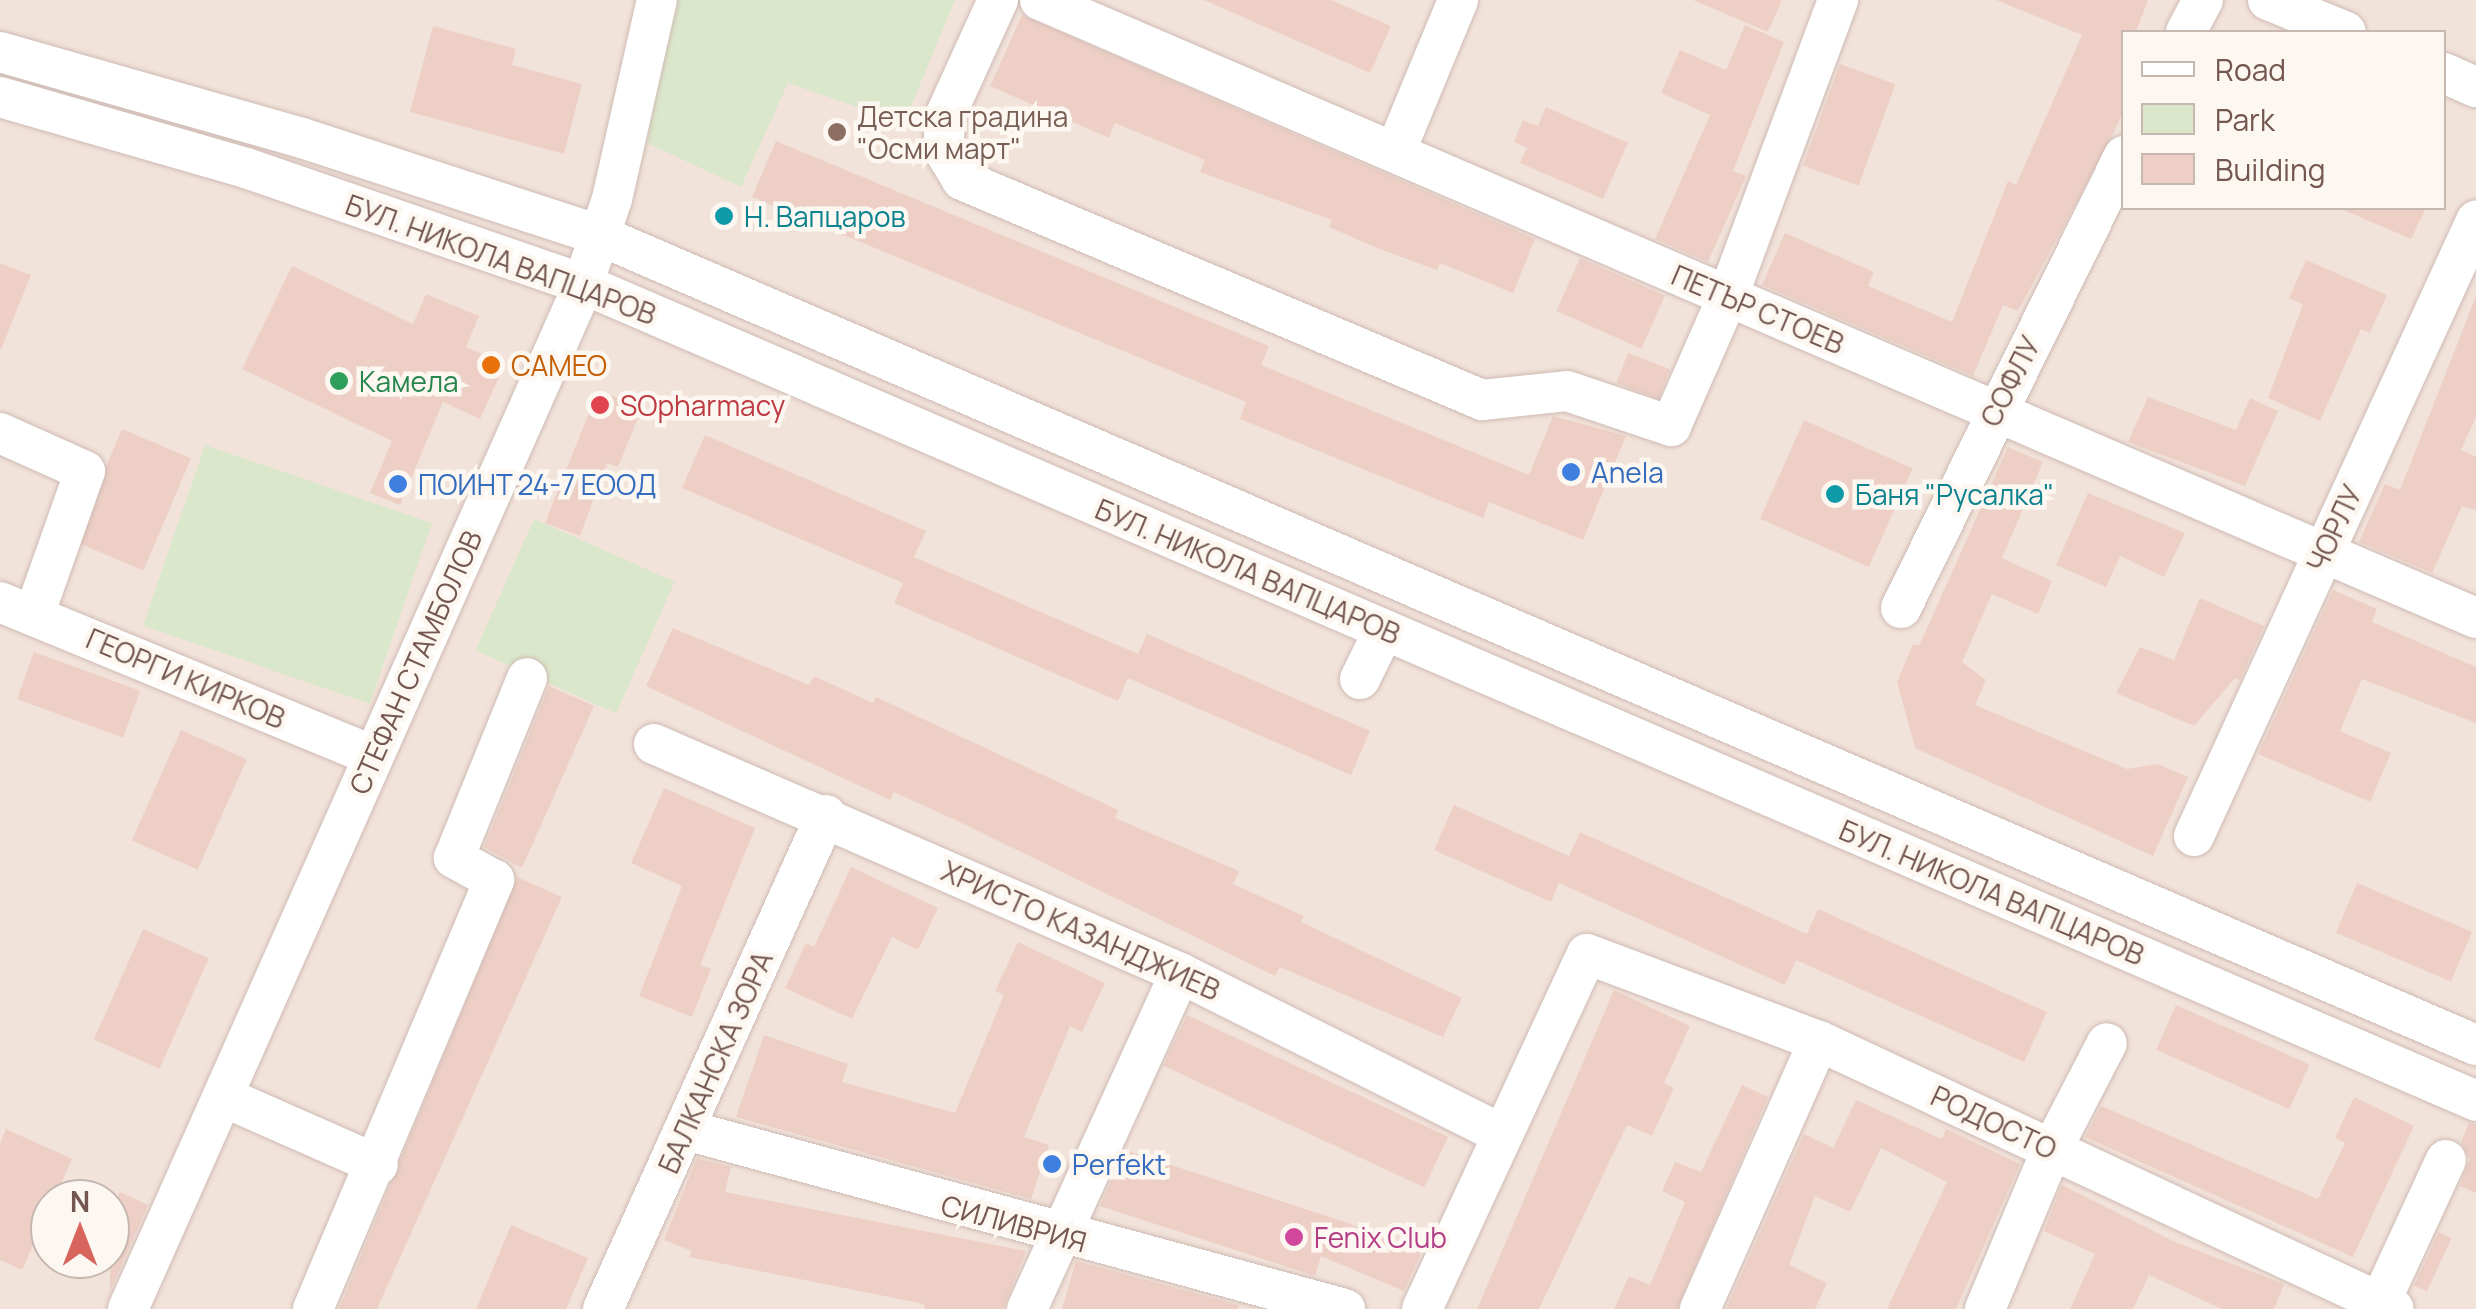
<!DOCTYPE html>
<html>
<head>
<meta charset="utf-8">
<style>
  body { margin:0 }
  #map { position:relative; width:2476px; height:1309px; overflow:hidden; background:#fbf2eb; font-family:Manrope,sans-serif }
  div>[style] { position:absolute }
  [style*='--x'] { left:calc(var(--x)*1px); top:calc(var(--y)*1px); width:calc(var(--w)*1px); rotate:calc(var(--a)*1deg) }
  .residential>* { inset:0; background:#f2e3da }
  .green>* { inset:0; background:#dbe7ca; transform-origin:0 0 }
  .building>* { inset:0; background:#edcfc6; transform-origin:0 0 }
  .roads { filter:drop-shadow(0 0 2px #cebbb4) drop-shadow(0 0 2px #cebbb4) }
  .minor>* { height:40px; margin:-20px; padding:0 20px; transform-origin:20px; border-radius:20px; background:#fff }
  .dots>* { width:28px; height:28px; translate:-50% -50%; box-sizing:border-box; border:5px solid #fdf7f1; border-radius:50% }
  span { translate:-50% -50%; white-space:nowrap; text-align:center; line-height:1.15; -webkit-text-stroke:9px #fdf7f1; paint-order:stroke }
  .education-label { font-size:28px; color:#785e54 }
  .left { translate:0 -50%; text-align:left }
  .culture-label { font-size:28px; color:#0d838f }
  .street-label { font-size:28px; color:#745750 }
  .food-label { font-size:28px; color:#c56008 }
  .leisure-label { font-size:28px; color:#27864d }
  .health-label { font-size:28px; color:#be3a42 }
  .shop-label { font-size:28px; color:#366cbe }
  .hotel-label { font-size:28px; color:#b23c85 }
  .legend { position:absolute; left:2121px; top:30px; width:325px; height:180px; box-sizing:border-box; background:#fdf7f1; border:2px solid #c6b7b1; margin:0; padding:12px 18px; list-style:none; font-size:30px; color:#745750 }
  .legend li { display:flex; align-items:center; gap:20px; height:50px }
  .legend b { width:50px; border:2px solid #c6b7b1 }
  .north { position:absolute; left:30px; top:1179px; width:100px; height:100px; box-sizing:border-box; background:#fdf7f1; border:2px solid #c6b7b1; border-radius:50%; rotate:0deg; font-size:28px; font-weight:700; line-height:40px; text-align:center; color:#745750 }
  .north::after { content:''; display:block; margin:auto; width:35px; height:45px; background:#d7655e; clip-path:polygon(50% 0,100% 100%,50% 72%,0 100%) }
</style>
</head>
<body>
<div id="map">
  <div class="residential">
    <i style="clip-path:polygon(evenodd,0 0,2476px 0,2476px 1309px,0 1309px,0 0,2124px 32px,2444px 32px,2444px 208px,2124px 208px,2124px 32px,0 0,50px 1199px,110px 1199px,110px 1259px,50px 1259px,50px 1199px)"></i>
  </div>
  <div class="green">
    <i style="clip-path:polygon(672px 0,955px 0,904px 123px,788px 83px,741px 187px,647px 143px)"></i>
    <i style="left:205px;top:445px;width:240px;height:191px;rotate:19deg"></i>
    <i style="left:534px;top:519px;width:154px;height:144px;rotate:24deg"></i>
  </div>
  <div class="building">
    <i style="clip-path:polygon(1204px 0,1331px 0,1391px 26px,1370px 73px)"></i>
    <i style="clip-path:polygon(1693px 0,1782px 0,1768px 32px)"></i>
    <i style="clip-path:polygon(1996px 0,2148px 0,2136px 32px,2124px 32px,2124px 110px,2112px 136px,2018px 311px,2003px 305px,1973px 376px,1762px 285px,1785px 233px,1874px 272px,1868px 286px,1952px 322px,2008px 181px,2016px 185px,2082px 35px)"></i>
    <i style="clip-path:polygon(1022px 15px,1535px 239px,1513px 293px,1440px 263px,1437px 270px,1377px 248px,1329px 227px,1332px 220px,1200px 172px,1205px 160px,1115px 123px,1109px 138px,990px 86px)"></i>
    <i style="clip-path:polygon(1745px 25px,1784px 42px,1733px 171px,1746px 176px,1708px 262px,1655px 239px,1710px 115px,1661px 93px,1680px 50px,1726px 70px)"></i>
    <i style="clip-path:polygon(433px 26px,516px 49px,512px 65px,582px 84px,564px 154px,410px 112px)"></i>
    <i style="left:1840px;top:64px;width:59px;height:108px;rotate:20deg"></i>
    <i style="clip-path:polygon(1546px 107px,1628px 143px,1603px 199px,1520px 163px,1527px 148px,1514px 142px,1523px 120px,1538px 126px)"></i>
    <i style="clip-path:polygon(776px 141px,1269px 346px,1261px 365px,1529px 475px,1553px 416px,1626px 436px,1583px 540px,1489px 502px,1483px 518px,1240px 419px,1246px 402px,752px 197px)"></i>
    <i style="clip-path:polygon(2339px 208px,2426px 208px,2411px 239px)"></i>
    <i style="left:1580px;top:258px;width:93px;height:58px;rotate:24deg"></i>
    <i style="clip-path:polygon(2306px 260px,2387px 295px,2370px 333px,2361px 329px,2320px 421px,2268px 398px,2303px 304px,2289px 298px)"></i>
    <i style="clip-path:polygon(0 263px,31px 275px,1px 349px,0 349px)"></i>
    <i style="clip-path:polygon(292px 266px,413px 324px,426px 294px,479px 316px,466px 347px,505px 364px,480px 419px,443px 402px,400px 505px,370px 493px,392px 441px,242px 369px)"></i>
    <i style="clip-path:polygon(2476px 296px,2476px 417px,2461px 450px,2476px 457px,2476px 510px,2462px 506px,2432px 573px,2359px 542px,2385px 484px,2400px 490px)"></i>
    <i style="left:1628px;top:353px;width:45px;height:32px;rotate:21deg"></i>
    <i style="clip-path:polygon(598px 390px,642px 408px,618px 467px,607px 463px,580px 536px,545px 523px)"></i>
    <i style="clip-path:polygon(2148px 397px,2236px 430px,2250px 398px,2278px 411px,2245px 486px,2128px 442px)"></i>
    <i style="left:1804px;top:420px;width:119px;height:108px;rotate:24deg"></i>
    <i style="left:122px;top:429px;width:75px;height:122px;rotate:23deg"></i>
    <i style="clip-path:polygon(705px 435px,926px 531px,914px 557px,1138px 654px,1147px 634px,1370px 731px,1351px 775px,1128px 678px,1118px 701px,894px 603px,903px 583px,682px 488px)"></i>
    <i style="clip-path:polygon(2008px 447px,2043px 462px,2002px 558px,2052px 581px,2038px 614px,1992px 594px,1962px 662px,1986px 680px,1975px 705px,2127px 769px,2158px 764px,2188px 777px,2153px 856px,1915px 748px,1897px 682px,1913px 644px,1919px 646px)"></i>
    <i style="clip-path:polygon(2088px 493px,2185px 533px,2164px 577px,2120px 556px,2106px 587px,2056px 565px)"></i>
    <i style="clip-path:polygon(2333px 590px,2377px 609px,2372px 622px,2476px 667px,2476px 723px,2362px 679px,2340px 731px,2391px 753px,2370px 802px,2258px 754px)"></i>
    <i style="clip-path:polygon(2200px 598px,2264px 626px,2240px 680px,2235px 678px,2194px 726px,2116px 693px,2140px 647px,2174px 660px)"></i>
    <i style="clip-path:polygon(673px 628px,809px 685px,814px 676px,873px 703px,876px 697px,1118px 810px,1115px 818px,1239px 871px,1233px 884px,1304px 916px,1301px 922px,1462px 998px,1443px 1037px,1280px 967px,1275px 976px,966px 825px,894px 792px,890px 800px,646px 686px)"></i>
    <i style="left:34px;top:652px;width:113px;height:50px;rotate:20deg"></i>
    <i style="clip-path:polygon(549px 686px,594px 706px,522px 868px,484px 847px)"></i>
    <i style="left:181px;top:730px;width:72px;height:121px;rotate:24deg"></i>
    <i style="clip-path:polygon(664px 788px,755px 828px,700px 965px,711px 969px,692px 1017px,639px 996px,682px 886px,631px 863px)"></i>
    <i style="clip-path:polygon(1454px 805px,1569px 856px,1580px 832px,1807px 934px,1818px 909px,2047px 1012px,2024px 1062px,1796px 960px,1785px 985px,1559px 883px,1551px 902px,1434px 850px)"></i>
    <i style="clip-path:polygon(851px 867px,938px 908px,918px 950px,892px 937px,852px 1019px,785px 988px,806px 943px,814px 947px)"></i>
    <i style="clip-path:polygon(517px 877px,562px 897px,377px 1309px,339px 1309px)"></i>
    <i style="left:2357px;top:883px;width:125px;height:54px;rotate:23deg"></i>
    <i style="left:143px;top:929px;width:72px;height:121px;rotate:24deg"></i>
    <i style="clip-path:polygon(1018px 942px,1105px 983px,1082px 1032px,1070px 1026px,1024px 1137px,1049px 1145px,1031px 1199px,736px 1117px,764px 1035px,848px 1064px,842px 1082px,955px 1113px,1004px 995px,995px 991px)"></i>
    <i style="clip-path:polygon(1614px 990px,1690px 1026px,1664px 1083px,1674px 1088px,1652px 1136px,1627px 1125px,1539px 1309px,1477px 1309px)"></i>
    <i style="left:2176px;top:1005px;width:146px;height:49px;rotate:24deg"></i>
    <i style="left:1187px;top:1015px;width:288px;height:56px;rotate:25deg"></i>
    <i style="clip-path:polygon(1742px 1085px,1768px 1097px,1677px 1309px,1614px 1309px,1629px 1276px,1650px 1285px,1685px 1202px,1662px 1191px,1675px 1162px,1701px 1172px)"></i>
    <i style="clip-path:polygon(2354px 1097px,2414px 1126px,2353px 1257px,2085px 1137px,2101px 1106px,2318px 1199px,2345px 1143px,2335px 1138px)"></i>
    <i style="clip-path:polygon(1856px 1100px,1942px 1139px,1946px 1129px,2020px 1164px,1956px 1309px,1887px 1309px,1947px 1182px,1881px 1148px,1850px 1212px,1815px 1196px,1789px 1265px,1827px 1283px,1815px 1309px,1726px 1309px,1804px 1134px,1833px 1148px)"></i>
    <i style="clip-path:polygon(2469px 1123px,2476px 1124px,2476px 1193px,2460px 1186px,2470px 1159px,2461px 1142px)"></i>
    <i style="clip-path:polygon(6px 1129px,72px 1159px,22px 1270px,0 1260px,0 1144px)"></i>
    <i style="clip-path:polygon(1125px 1150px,1345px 1222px,1421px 1253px,1404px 1291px,1321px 1256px,1315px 1276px,1100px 1206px)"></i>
    <i style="clip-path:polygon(697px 1158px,731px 1167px,725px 1192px,1026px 1251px,1003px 1309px,925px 1309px,924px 1304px,689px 1257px,692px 1251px,664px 1240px)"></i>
    <i style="clip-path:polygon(2062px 1185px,2173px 1241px,2284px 1284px,2274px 1309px,2222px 1309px,2149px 1275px,2133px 1309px,2070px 1309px,2095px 1254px,2044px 1231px)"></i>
    <i style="clip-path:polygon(120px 1192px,148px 1205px,110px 1291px,110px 1215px)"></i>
    <i style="clip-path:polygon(511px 1225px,588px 1258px,566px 1309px,476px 1309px)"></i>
    <i style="left:2439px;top:1232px;width:14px;height:59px;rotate:25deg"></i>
    <i style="clip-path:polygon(1076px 1261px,1239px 1305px,1238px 1309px,1062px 1309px)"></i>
  </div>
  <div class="roads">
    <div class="minor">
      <i style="--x:998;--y:0;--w:125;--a:114.5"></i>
      <i style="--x:946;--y:114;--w:35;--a:95"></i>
      <i style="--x:943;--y:149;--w:36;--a:58"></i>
      <i style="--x:962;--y:180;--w:565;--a:22.93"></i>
      <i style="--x:1482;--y:400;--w:85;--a:-6"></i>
      <i style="--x:1567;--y:391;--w:110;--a:18.6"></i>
      <i style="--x:1671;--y:426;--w:142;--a:-66.3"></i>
      <i style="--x:1728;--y:296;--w:316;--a:-69.6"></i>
      <i style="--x:1040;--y:0;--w:1563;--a:23.29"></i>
      <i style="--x:2268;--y:0;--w:84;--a:22.3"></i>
      <i style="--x:2186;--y:32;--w:36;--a:-62"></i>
      <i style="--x:0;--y:52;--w:314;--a:15.9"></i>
      <i style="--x:302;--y:138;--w:315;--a:18.1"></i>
      <i style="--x:601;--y:236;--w:2042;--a:23.34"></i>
      <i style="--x:2444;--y:73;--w:35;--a:24"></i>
      <i style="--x:0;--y:97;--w:256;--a:16.1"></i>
      <i style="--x:246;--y:168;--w:356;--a:19"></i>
      <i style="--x:583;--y:284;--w:2062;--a:23.34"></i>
      <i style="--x:1396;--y:150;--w:162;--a:-67.5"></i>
      <i style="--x:0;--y:433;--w:93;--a:24.1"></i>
      <i style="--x:85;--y:471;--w:153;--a:109.5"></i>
      <i style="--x:0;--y:602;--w:402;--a:22.4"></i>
      <i style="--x:1901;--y:608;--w:504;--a:-63.74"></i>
      <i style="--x:1360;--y:679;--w:55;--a:-63.9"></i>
      <i style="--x:654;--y:744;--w:574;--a:23.53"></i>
      <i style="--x:1180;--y:973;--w:358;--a:26.6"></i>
      <i style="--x:2194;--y:836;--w:677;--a:-65.37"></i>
      <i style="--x:224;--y:1097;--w:168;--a:23.8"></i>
      <i style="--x:686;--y:1130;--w:683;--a:15.2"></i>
      <i style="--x:128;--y:1309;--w:1112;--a:-66.02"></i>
      <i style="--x:580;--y:293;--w:99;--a:-71.2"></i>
      <i style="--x:612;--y:199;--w:204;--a:-77.3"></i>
      <i style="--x:313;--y:1309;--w:466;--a:-67.1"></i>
      <i style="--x:494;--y:880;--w:46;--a:-151.2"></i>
      <i style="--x:454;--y:858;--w:194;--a:-67.9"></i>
      <i style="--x:603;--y:1309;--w:542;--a:-65.7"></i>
      <i style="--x:1027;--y:1309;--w:369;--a:-65.5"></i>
      <i style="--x:1422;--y:1309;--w:391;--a:-65.1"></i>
      <i style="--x:1587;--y:954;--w:248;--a:20.6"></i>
      <i style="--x:1819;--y:1041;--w:634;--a:24.99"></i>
      <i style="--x:1700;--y:1309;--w:293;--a:-66.1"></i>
      <i style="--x:1985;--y:1309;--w:173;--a:-67.3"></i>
      <i style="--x:2052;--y:1149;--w:119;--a:-62.6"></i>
      <i style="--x:2377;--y:1309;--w:164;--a:-65.2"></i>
    </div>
  </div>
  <div class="dots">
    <i style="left:837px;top:132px;background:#8d6e63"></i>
    <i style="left:724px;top:216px;background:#0f9aa8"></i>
    <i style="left:491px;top:365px;background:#e8710a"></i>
    <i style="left:339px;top:381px;background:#2e9e5b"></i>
    <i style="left:600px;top:405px;background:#e0444e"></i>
    <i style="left:1571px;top:472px;background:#3f7fe0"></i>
    <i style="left:398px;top:484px;background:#3f7fe0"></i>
    <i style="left:1835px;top:494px;background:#0f9aa8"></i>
    <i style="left:1052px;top:1164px;background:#3f7fe0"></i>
    <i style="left:1294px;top:1237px;background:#d1479c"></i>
  </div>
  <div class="education-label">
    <span class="left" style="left:857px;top:132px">Детска градина<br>"Осми март"</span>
  </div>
  <div class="culture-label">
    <span class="left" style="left:744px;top:216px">Н. Вапцаров</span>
    <span class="left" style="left:1855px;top:494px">Баня "Русалка"</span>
  </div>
  <div class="street-label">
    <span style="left:501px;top:259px;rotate:20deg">БУЛ. НИКОЛА ВАПЦАРОВ</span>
    <span style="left:1758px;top:309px;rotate:23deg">ПЕТЪР СТОЕВ</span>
    <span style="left:2010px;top:381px;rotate:-63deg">СОФЛУ</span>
    <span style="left:2334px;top:528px;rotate:-65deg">ЧОРЛУ</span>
    <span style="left:1248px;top:571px;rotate:23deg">БУЛ. НИКОЛА ВАПЦАРОВ</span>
    <span style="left:415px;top:662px;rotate:-66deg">СТЕФАН СТАМБОЛОВ</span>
    <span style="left:186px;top:678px;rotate:23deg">ГЕОРГИ КИРКОВ</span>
    <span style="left:1992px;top:892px;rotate:23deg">БУЛ. НИКОЛА ВАПЦАРОВ</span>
    <span style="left:1081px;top:930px;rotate:24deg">ХРИСТО КАЗАНДЖИЕВ</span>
    <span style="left:715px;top:1062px;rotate:-66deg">БАЛКАНСКА ЗОРА</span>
    <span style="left:1994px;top:1122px;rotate:25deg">РОДОСТО</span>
    <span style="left:1014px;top:1223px;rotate:15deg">СИЛИВРИЯ</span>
  </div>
  <div class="food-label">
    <span class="left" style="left:511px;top:365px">CAMEO</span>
  </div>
  <div class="leisure-label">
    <span class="left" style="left:359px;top:381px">Камела</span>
  </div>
  <div class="health-label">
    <span class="left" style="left:620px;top:405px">SOpharmacy</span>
  </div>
  <div class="shop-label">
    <span class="left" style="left:1591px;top:472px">Anela</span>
    <span class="left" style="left:418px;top:484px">ПОИНТ 24-7 ЕООД</span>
    <span class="left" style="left:1072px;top:1164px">Perfekt</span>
  </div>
  <div class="hotel-label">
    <span class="left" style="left:1314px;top:1237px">Fenix Club</span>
  </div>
  <ul class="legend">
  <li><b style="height:12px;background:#fff"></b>Road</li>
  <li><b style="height:28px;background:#dbe7ca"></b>Park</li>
  <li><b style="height:28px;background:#edcfc6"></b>Building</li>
  </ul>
  <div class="north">N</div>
</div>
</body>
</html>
